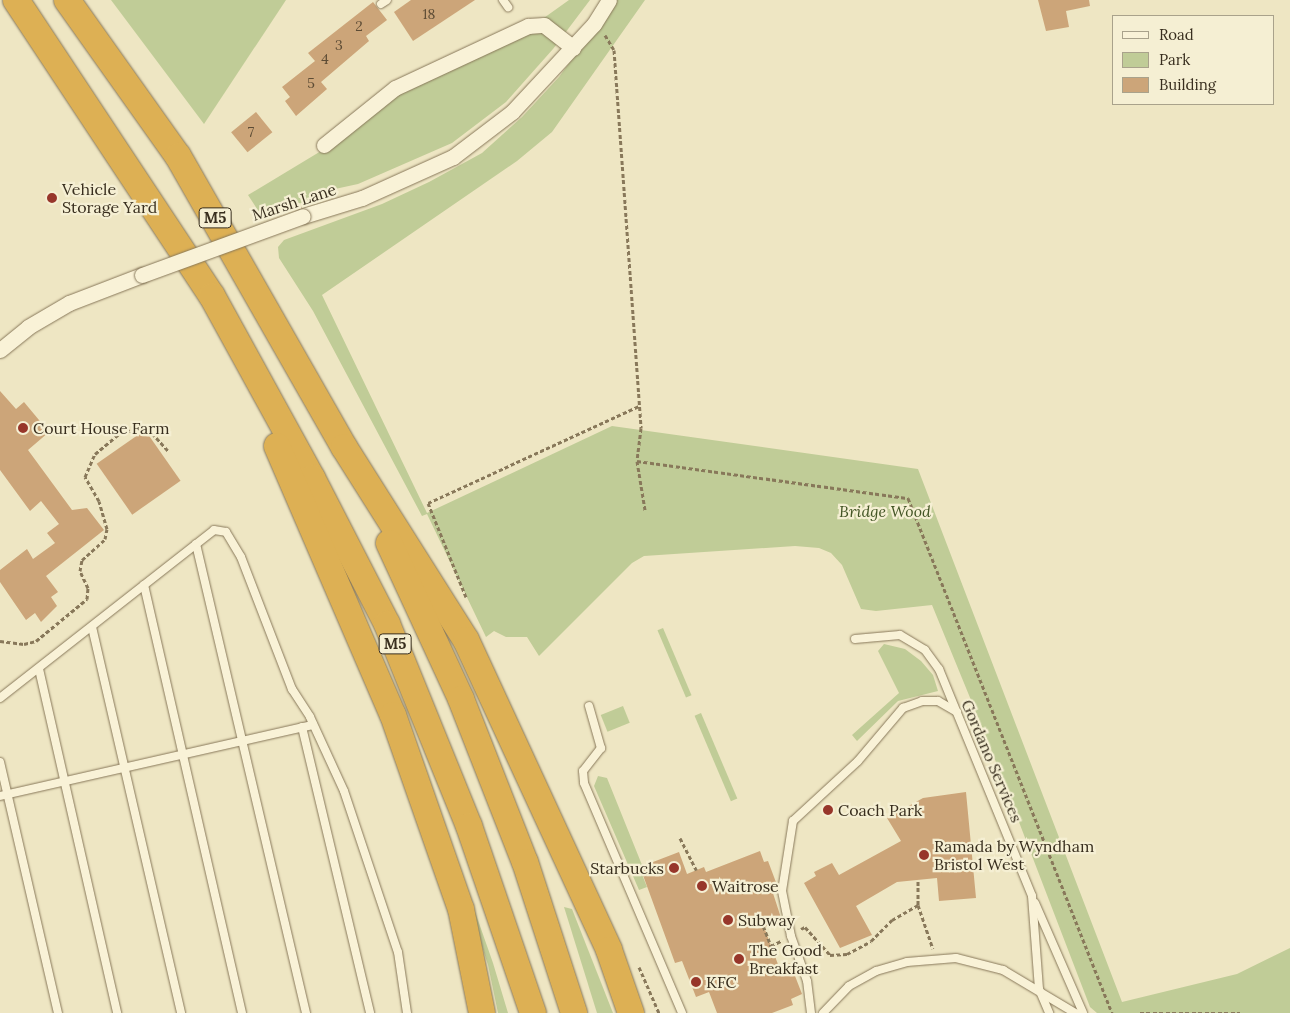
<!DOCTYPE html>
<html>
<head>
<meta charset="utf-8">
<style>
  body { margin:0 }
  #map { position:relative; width:1290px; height:1013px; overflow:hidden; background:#eee6c3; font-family:Lora,serif }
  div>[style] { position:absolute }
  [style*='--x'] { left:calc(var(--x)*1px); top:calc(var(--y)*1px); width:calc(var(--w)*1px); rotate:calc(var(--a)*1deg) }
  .green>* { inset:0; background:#c0cc97; transform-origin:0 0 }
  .building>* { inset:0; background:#cca579; transform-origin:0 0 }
  .path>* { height:3px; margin-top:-1.5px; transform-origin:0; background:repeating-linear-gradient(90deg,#88785a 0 4px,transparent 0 6.5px) }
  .roads { filter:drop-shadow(0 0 1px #88785a) drop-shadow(0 0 1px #88785a) }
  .service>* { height:8px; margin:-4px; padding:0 4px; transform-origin:4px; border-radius:4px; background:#f9f2d7 }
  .minor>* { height:15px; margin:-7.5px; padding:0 7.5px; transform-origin:7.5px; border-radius:7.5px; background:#f9f2d7 }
  .motorway>* { height:26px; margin:-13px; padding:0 13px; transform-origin:13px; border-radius:13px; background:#ddb054 }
  .bridges { filter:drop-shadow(0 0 1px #88785a) drop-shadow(0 0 1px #88785a) }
  .minor-bridge>* { height:15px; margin:-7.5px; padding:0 7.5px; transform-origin:7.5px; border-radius:7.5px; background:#f9f2d7 }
  .dots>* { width:14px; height:14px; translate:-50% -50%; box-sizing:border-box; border:2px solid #f5efd3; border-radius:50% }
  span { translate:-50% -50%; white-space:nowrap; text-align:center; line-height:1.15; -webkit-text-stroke:4.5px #f5efd3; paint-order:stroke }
  .number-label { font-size:14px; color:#5d4c35 }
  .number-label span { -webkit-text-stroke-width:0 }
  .shield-label span { padding:1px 4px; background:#f5efd3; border:1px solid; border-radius:4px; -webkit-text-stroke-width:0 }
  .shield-label { font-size:15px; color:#382e1e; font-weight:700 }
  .poi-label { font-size:16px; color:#382e1e }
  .left { translate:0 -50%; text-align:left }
  .right { translate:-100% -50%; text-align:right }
  .street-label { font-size:16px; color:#382e1e }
  .park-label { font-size:16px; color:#435525; font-style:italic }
  .legend { position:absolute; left:1112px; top:15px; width:162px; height:90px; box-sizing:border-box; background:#f5efd3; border:1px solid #a9a28b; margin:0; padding:6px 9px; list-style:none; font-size:15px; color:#382e1e }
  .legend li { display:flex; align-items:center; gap:10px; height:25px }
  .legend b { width:25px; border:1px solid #a9a28b }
</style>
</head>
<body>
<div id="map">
  <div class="green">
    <i style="clip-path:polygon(111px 0,286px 0,204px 124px)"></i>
    <i style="clip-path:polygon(569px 0,590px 0,553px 49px,506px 102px,452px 143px,358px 184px,335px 189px,277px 213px,261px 215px,248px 195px,326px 148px,397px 91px,527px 30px)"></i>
    <i style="clip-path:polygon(615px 0,645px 0,552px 132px,517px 161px,322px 295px,427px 513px,612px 426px,918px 469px,1122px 1002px,1237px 974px,1290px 948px,1290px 1013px,1097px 1013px,1090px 1007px,989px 744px,932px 605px,876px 611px,861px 609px,842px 565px,831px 553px,819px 548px,795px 546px,644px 556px,632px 563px,539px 656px,527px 637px,506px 637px,494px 631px,486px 637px,427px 514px,422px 516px,313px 311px,279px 258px,278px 247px,284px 240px,382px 204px,429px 182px,482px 153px,522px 117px,559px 77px)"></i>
    <i style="left:663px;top:628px;width:73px;height:6px;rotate:67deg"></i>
    <i style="clip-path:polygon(884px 644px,905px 649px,921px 661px,933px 675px,938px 691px,898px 701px,857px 741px,852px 735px,899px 693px,878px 651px)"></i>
    <i style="left:623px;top:706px;width:18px;height:24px;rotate:68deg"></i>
    <i style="left:701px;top:713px;width:93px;height:7px;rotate:67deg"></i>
    <i style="clip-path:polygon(598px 776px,607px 778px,642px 865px,639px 867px,647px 887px,639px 890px,594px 786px)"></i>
    <i style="clip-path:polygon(473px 906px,493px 963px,508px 1013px,498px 1013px,488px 965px,470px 909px)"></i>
    <i style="clip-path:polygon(564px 907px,572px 909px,613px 1013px,597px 1013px)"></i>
  </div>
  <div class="building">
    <i style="clip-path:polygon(411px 0,475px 0,413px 41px,394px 12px)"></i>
    <i style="clip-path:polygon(1038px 0,1089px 0,1090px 6px,1066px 11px,1069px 27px,1046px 31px)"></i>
    <i style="clip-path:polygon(373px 2px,387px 20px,366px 36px,369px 41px,321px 82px,327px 89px,296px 116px,285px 101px,290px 97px,282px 87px,315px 61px,308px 53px)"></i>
    <i style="left:256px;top:112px;width:26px;height:32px;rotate:51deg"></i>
    <i style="clip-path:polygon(0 391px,16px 409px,24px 402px,49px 432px,28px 450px,72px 510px,87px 508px,104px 530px,46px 576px,58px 592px,51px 597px,57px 606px,41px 622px,35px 613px,26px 620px,0 582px,0 570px,27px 549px,33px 559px,55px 543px,47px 533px,59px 524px,41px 501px,30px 511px,0 470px)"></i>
    <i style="left:145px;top:430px;width:62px;height:59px;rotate:55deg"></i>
    <i style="clip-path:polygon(966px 792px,976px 898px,939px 901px,937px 878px,897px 882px,856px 906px,872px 935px,840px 948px,804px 883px,816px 876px,814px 872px,832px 863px,839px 875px,901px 841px,887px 818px,923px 798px)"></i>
    <i style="clip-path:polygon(760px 851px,764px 862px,768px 861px,777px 885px,771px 887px,782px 921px,764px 927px,779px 967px,790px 963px,802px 994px,791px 999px,793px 1005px,772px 1013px,717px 1013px,709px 992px,696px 997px,682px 961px,675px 963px,640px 867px,679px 852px,687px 874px,704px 867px,706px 872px)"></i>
  </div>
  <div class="path">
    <i style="--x:605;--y:35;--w:17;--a:59"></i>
    <i style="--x:614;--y:50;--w:379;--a:85.9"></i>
    <i style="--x:641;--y:428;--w:33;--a:97"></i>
    <i style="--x:637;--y:461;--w:50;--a:80.7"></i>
    <i style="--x:637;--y:461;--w:274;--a:7.8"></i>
    <i style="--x:908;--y:498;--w:554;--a:68.39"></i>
    <i style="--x:466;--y:597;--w:101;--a:-112"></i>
    <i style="--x:428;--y:503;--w:232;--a:-24.7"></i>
    <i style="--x:0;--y:641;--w:24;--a:7"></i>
    <i style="--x:24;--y:644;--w:12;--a:-14"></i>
    <i style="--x:36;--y:641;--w:66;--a:-39.5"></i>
    <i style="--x:87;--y:599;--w:11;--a:-85"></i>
    <i style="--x:88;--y:588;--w:19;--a:-115"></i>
    <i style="--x:80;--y:571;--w:11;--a:-80"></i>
    <i style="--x:82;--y:560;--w:31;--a:-42"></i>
    <i style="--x:105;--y:539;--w:10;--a:-79"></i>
    <i style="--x:107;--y:529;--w:29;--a:-106"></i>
    <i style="--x:99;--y:501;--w:28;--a:-120"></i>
    <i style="--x:85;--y:477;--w:25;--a:-67"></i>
    <i style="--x:95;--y:454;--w:33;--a:-40"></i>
    <i style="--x:120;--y:433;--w:23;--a:-13"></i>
    <i style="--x:142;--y:428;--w:11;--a:27"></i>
    <i style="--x:152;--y:433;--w:24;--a:48"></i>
    <i style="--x:680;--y:838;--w:36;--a:63"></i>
    <i style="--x:918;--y:905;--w:46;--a:71.2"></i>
    <i style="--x:761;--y:920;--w:28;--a:69"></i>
    <i style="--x:771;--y:946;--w:13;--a:-27"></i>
    <i style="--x:801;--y:929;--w:4;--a:-27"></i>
    <i style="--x:805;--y:927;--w:38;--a:48"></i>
    <i style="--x:830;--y:955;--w:17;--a:-3"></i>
    <i style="--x:847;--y:954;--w:27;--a:-28"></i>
    <i style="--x:871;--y:941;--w:30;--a:-45"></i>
    <i style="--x:892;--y:920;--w:30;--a:-30"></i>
    <i style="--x:918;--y:905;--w:24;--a:-90"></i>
    <i style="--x:639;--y:967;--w:50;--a:66.5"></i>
    <i style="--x:1140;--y:1013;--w:100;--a:0"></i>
  </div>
  <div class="roads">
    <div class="service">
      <i style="--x:503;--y:0;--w:9;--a:54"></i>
      <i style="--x:381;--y:4;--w:7;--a:-34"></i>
      <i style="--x:196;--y:544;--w:482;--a:76.8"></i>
      <i style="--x:144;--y:585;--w:439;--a:77.1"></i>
      <i style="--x:92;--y:627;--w:396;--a:77"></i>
      <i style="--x:855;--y:639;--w:45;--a:-5.1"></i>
      <i style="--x:900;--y:635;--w:29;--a:31"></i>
      <i style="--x:925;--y:650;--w:24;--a:54"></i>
      <i style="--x:939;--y:669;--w:245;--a:67.7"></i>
      <i style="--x:1032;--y:896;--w:93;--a:85.7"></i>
      <i style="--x:1039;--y:989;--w:26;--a:67"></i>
      <i style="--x:39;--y:669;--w:353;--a:77.2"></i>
      <i style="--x:0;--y:698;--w:272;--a:-38.1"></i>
      <i style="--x:214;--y:530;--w:12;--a:9"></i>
      <i style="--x:226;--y:532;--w:29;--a:59"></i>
      <i style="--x:241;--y:557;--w:142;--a:68.9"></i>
      <i style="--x:292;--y:689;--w:33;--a:57"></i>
      <i style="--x:310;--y:717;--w:81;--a:65.3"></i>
      <i style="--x:344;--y:791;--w:170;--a:71.5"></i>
      <i style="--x:398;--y:952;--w:62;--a:81.6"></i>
      <i style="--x:589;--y:706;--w:44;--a:74.1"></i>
      <i style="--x:601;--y:748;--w:29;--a:128"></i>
      <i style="--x:583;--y:771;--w:12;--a:85"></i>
      <i style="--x:584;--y:783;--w:250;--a:66.9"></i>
      <i style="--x:302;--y:727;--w:294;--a:76.6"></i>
      <i style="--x:0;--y:762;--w:258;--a:77"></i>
      <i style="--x:0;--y:796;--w:321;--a:-12.8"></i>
      <i style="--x:1035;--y:903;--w:120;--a:66.4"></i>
      <i style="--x:811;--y:1013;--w:32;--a:-97"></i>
      <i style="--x:807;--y:981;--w:48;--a:-109.6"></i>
      <i style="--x:791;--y:936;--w:46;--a:-101.3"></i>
      <i style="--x:782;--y:891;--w:71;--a:-81.1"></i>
      <i style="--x:793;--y:821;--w:88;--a:-42.7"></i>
      <i style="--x:858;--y:761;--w:70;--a:-49.7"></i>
      <i style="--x:903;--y:708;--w:20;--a:-20"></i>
      <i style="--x:922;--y:701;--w:16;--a:0"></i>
      <i style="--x:938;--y:701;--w:22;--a:30"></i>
      <i style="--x:823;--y:1013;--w:37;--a:-46"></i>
      <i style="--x:849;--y:986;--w:31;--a:-29"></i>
      <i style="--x:876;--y:971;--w:32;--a:-16"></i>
      <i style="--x:907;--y:962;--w:49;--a:-4.7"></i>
      <i style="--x:956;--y:958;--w:49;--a:14.3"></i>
      <i style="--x:1003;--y:970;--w:84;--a:30.8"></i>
    </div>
    <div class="minor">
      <i style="--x:324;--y:145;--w:91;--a:-38.8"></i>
      <i style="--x:395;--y:88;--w:147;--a:-25"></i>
      <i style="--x:528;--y:26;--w:16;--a:-4"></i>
      <i style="--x:544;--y:25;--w:37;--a:38"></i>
      <i style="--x:303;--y:216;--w:62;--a:-17"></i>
      <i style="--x:362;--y:198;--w:100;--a:-24.3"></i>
      <i style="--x:453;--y:157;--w:74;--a:-37.3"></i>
      <i style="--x:512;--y:112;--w:120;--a:-47"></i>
      <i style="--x:594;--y:24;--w:28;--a:-58"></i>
      <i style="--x:0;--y:350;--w:36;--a:-39"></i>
      <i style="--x:28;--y:327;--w:48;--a:-30.3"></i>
      <i style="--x:69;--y:303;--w:78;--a:-21"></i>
    </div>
    <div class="motorway">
      <i style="--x:16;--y:0;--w:355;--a:56.5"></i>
      <i style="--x:212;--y:296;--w:208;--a:61.2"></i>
      <i style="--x:312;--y:478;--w:164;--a:62.8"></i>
      <i style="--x:387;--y:624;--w:218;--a:67.9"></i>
      <i style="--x:469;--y:826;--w:198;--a:71.1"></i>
      <i style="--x:67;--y:0;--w:191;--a:54.6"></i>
      <i style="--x:178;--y:156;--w:335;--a:60.3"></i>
      <i style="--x:344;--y:447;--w:228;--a:57.7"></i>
      <i style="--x:466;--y:640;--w:341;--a:65.2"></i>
      <i style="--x:609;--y:950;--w:67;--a:70.8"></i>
      <i style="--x:277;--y:446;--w:293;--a:66.7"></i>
      <i style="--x:393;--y:715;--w:206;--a:70.7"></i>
      <i style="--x:461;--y:909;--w:106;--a:78.6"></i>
      <i style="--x:389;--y:543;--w:172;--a:65.2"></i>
      <i style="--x:461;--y:699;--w:175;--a:68.6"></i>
      <i style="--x:525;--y:862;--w:159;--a:72"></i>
    </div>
  </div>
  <div class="bridges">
    <div class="minor-bridge">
      <i style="--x:142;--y:275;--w:171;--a:-20.1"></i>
    </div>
  </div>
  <div class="dots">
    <i style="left:52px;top:198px;background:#97362a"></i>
    <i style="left:23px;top:428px;background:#97362a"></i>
    <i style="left:828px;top:810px;background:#97362a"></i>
    <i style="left:924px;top:855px;background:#97362a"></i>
    <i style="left:674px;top:868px;background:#97362a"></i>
    <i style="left:702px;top:886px;background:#97362a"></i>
    <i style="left:728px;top:920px;background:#97362a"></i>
    <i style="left:739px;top:959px;background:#97362a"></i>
    <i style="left:696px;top:982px;background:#97362a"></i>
  </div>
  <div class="number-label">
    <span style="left:429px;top:14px">18</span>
    <span style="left:359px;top:26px">2</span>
    <span style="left:339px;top:45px">3</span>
    <span style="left:325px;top:59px">4</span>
    <span style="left:311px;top:83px">5</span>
    <span style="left:251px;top:132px">7</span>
  </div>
  <div class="shield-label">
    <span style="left:215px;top:218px">M5</span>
    <span style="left:395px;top:644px">M5</span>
  </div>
  <div class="poi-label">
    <span class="left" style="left:62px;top:198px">Vehicle<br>Storage Yard</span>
    <span class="left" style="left:33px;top:428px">Court House Farm</span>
    <span class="left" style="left:838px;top:810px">Coach Park</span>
    <span class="left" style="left:934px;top:855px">Ramada by Wyndham<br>Bristol West</span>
    <span class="right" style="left:664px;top:868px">Starbucks</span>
    <span class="left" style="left:712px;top:886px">Waitrose</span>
    <span class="left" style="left:738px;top:920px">Subway</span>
    <span class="left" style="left:749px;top:959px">The Good<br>Breakfast</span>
    <span class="left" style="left:706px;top:982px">KFC</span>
  </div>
  <div class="street-label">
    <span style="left:294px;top:202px;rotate:-18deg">Marsh Lane</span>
    <span style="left:992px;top:761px;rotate:67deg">Gordano Services</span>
  </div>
  <div class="park-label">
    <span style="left:885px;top:511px">Bridge Wood</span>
  </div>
  <ul class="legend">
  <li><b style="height:6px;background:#f9f2d7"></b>Road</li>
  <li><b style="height:14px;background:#c0cc97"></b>Park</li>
  <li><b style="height:14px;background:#cca579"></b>Building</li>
  </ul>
</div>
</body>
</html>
